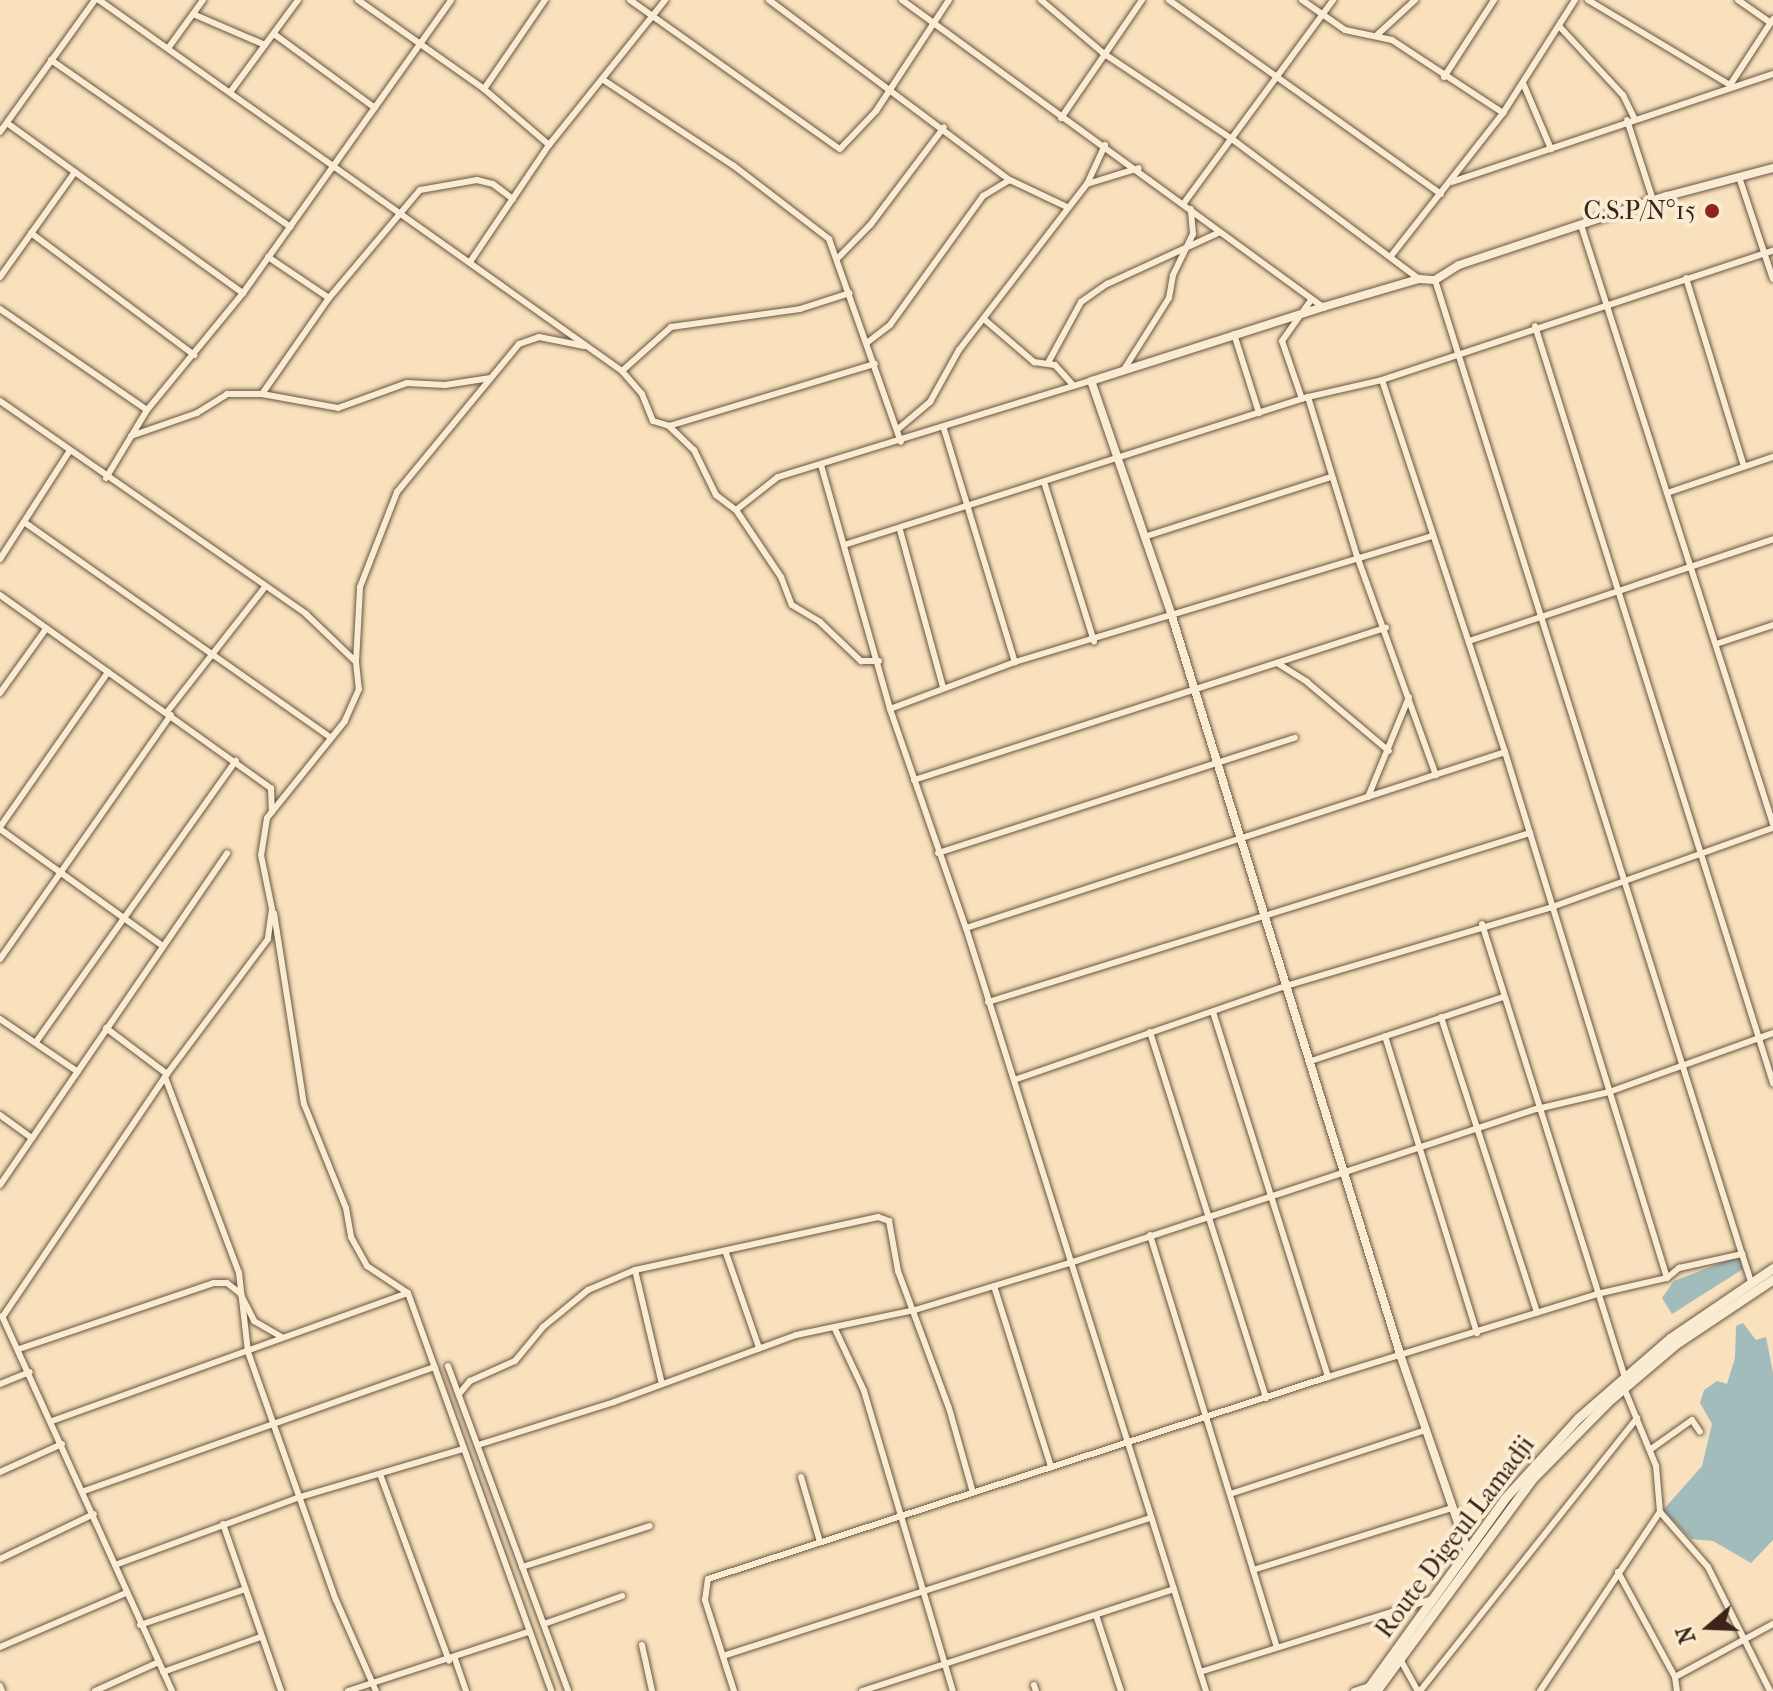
<!DOCTYPE html>
<html>
<head>
<meta charset="utf-8">
<style>
  body { margin:0 }
  #map { position:relative; width:1773px; height:1691px; overflow:hidden; background:#f8e1bc; font-family:"IM FELL French Canon",serif }
  div>[style] { position:absolute }
  [style*='--x'] { left:calc(var(--x)*1px); top:calc(var(--y)*1px); width:calc(var(--w)*1px); rotate:calc(var(--a)*1deg) }
  .water>* { inset:0; background:#a2bbbb }
  .roads { filter:drop-shadow(0 0 2px #6a5342) drop-shadow(0 0 2px #6a5342) }
  .minor>* { height:6px; margin:-3px; padding:0 3px; transform-origin:3px; border-radius:3px; background:#faecd3 }
  .tertiary>* { height:8px; margin:-4px; padding:0 4px; transform-origin:4px; border-radius:4px; background:#faecd3 }
  .secondary>* { height:9px; margin:-4.5px; padding:0 4.5px; transform-origin:4.5px; border-radius:4.5px; background:#faecd3 }
  .dots>* { width:22px; height:22px; translate:-50% -50%; box-sizing:border-box; border:4px solid #faecd3; border-radius:50% }
  span { translate:-50% -50%; white-space:nowrap; text-align:center; line-height:1.15; -webkit-text-stroke:8px #faecd3; paint-order:stroke }
  .poi-label { font-size:26px; color:#3b241a }
  .right { translate:-100% -50%; text-align:right }
  .street-label { font-size:26px; color:#3b241a }
  .north { position:absolute; left:1669px; top:1587px; width:80px; height:80px; -webkit-text-stroke:6px #faecd3; paint-order:stroke; rotate:251deg; font-size:22px; font-weight:700; line-height:32px; text-align:center; color:#3b241a }
  .north::after { content:''; display:block; margin:auto; width:28px; height:36px; background:#3b241a; clip-path:polygon(50% 0,100% 100%,50% 72%,0 100%) }
</style>
</head>
<body>
<div id="map">
  <div class="water">
    <i style="clip-path:polygon(1739px 1256px,1743px 1269px,1672px 1314px,1662px 1298px,1674px 1281px)"></i>
    <i style="clip-path:polygon(1743px 1323px,1756px 1340px,1766px 1337px,1773px 1373px,1773px 1540px,1751px 1563px,1713px 1541px,1691px 1539px,1663px 1510px,1702px 1466px,1712px 1424px,1700px 1403px,1704px 1390px,1717px 1381px,1727px 1384px,1735px 1358px,1736px 1326px)"></i>
  </div>
  <div class="roads">
    <div class="minor">
      <i style="--x:99;--y:0;--w:641;--a:35.35"></i>
      <i style="--x:622;--y:371;--w:30;--a:49"></i>
      <i style="--x:642;--y:394;--w:29;--a:68"></i>
      <i style="--x:653;--y:421;--w:17;--a:17"></i>
      <i style="--x:669;--y:426;--w:35;--a:44"></i>
      <i style="--x:694;--y:450;--w:50;--a:63.9"></i>
      <i style="--x:716;--y:495;--w:25;--a:37"></i>
      <i style="--x:736;--y:510;--w:81;--a:56.1"></i>
      <i style="--x:781;--y:577;--w:30;--a:69"></i>
      <i style="--x:792;--y:605;--w:33;--a:31"></i>
      <i style="--x:820;--y:622;--w:57;--a:43.6"></i>
      <i style="--x:861;--y:661;--w:18;--a:0"></i>
      <i style="--x:358;--y:0;--w:154;--a:35.2"></i>
      <i style="--x:484;--y:89;--w:86;--a:40.7"></i>
      <i style="--x:630;--y:0;--w:257;--a:35.4"></i>
      <i style="--x:840;--y:149;--w:52;--a:-46.5"></i>
      <i style="--x:876;--y:111;--w:133;--a:-56.7"></i>
      <i style="--x:769;--y:0;--w:301;--a:36.8"></i>
      <i style="--x:1010;--y:180;--w:63;--a:25.3"></i>
      <i style="--x:902;--y:0;--w:521;--a:36.1"></i>
      <i style="--x:1041;--y:0;--w:82;--a:40.5"></i>
      <i style="--x:1103;--y:53;--w:155;--a:33.7"></i>
      <i style="--x:1232;--y:139;--w:234;--a:36.8"></i>
      <i style="--x:1169;--y:0;--w:334;--a:35.5"></i>
      <i style="--x:1302;--y:0;--w:52;--a:34.9"></i>
      <i style="--x:1345;--y:30;--w:48;--a:12"></i>
      <i style="--x:1392;--y:40;--w:133;--a:33.3"></i>
      <i style="--x:1588;--y:0;--w:165;--a:30.9"></i>
      <i style="--x:1730;--y:85;--w:79;--a:-56.9"></i>
      <i style="--x:1738;--y:0;--w:38;--a:35"></i>
      <i style="--x:193;--y:14;--w:78;--a:23.3"></i>
      <i style="--x:1559;--y:26;--w:94;--a:47.2"></i>
      <i style="--x:1623;--y:95;--w:25;--a:64"></i>
      <i style="--x:274;--y:34;--w:125;--a:36.2"></i>
      <i style="--x:1377;--y:35;--w:52;--a:-42.6"></i>
      <i style="--x:169;--y:47;--w:58;--a:-54.1"></i>
      <i style="--x:51;--y:60;--w:292;--a:34.9"></i>
      <i style="--x:1444;--y:77;--w:92;--a:-57"></i>
      <i style="--x:602;--y:79;--w:158;--a:33.4"></i>
      <i style="--x:734;--y:166;--w:120;--a:37.5"></i>
      <i style="--x:829;--y:239;--w:215;--a:70.5"></i>
      <i style="--x:1523;--y:83;--w:72;--a:67"></i>
      <i style="--x:484;--y:89;--w:108;--a:-55.6"></i>
      <i style="--x:231;--y:91;--w:113;--a:-53.6"></i>
      <i style="--x:1061;--y:118;--w:143;--a:-55.5"></i>
      <i style="--x:1627;--y:120;--w:84;--a:72"></i>
      <i style="--x:7;--y:123;--w:291;--a:35.8"></i>
      <i style="--x:0;--y:132;--w:163;--a:-54.3"></i>
      <i style="--x:1740;--y:180;--w:104;--a:71.6"></i>
      <i style="--x:1452;--y:182;--w:339;--a:-18.6"></i>
      <i style="--x:1087;--y:184;--w:54;--a:-17.1"></i>
      <i style="--x:1184;--y:203;--w:252;--a:-53.7"></i>
      <i style="--x:1581;--y:225;--w:629;--a:72.23"></i>
      <i style="--x:31;--y:233;--w:204;--a:36.8"></i>
      <i style="--x:1391;--y:256;--w:182;--a:-51.9"></i>
      <i style="--x:1503;--y:113;--w:134;--a:-57.5"></i>
      <i style="--x:268;--y:257;--w:73;--a:33.9"></i>
      <i style="--x:837;--y:259;--w:49;--a:-45.8"></i>
      <i style="--x:871;--y:224;--w:121;--a:-53"></i>
      <i style="--x:470;--y:262;--w:141;--a:-56"></i>
      <i style="--x:549;--y:145;--w:186;--a:-51.3"></i>
      <i style="--x:0;--y:277;--w:129;--a:-54.5"></i>
      <i style="--x:1686;--y:278;--w:197;--a:72.9"></i>
      <i style="--x:1435;--y:280;--w:1021;--a:72.51"></i>
      <i style="--x:0;--y:309;--w:178;--a:34.5"></i>
      <i style="--x:985;--y:320;--w:65;--a:40.6"></i>
      <i style="--x:1034;--y:362;--w:21;--a:8"></i>
      <i style="--x:1055;--y:365;--w:25;--a:48"></i>
      <i style="--x:1535;--y:326;--w:794;--a:72.55"></i>
      <i style="--x:1234;--y:334;--w:83;--a:72.4"></i>
      <i style="--x:868;--y:342;--w:28;--a:-38"></i>
      <i style="--x:890;--y:325;--w:159;--a:-54.2"></i>
      <i style="--x:983;--y:196;--w:31;--a:-31"></i>
      <i style="--x:1049;--y:361;--w:67;--a:-61.5"></i>
      <i style="--x:1081;--y:302;--w:32;--a:-35"></i>
      <i style="--x:1107;--y:284;--w:124;--a:-24.7"></i>
      <i style="--x:622;--y:371;--w:66;--a:-41.9"></i>
      <i style="--x:671;--y:327;--w:130;--a:-7.9"></i>
      <i style="--x:800;--y:309;--w:52;--a:-17.7"></i>
      <i style="--x:1123;--y:371;--w:86;--a:-57.8"></i>
      <i style="--x:1169;--y:298;--w:23;--a:-80"></i>
      <i style="--x:1173;--y:275;--w:46;--a:-64"></i>
      <i style="--x:1193;--y:234;--w:25;--a:-95"></i>
      <i style="--x:1382;--y:380;--w:392;--a:71.7"></i>
      <i style="--x:1505;--y:752;--w:550;--a:72.88"></i>
      <i style="--x:262;--y:394;--w:117;--a:-55.1"></i>
      <i style="--x:329;--y:298;--w:141;--a:-49.9"></i>
      <i style="--x:420;--y:190;--w:58;--a:-10"></i>
      <i style="--x:477;--y:180;--w:16;--a:14"></i>
      <i style="--x:493;--y:184;--w:25;--a:37"></i>
      <i style="--x:1308;--y:397;--w:166;--a:72.9"></i>
      <i style="--x:1357;--y:556;--w:233;--a:70.2"></i>
      <i style="--x:1302;--y:399;--w:61;--a:-109"></i>
      <i style="--x:1282;--y:341;--w:50;--a:-54.7"></i>
      <i style="--x:0;--y:401;--w:373;--a:34.8"></i>
      <i style="--x:306;--y:614;--w:69;--a:43.8"></i>
      <i style="--x:356;--y:662;--w:27;--a:84"></i>
      <i style="--x:359;--y:689;--w:35;--a:114"></i>
      <i style="--x:345;--y:721;--w:124;--a:128.8"></i>
      <i style="--x:267;--y:818;--w:37;--a:99"></i>
      <i style="--x:261;--y:855;--w:55;--a:78.5"></i>
      <i style="--x:272;--y:909;--w:30;--a:98"></i>
      <i style="--x:268;--y:939;--w:169;--a:126.8"></i>
      <i style="--x:167;--y:1074;--w:292;--a:124.1"></i>
      <i style="--x:669;--y:426;--w:215;--a:-16.8"></i>
      <i style="--x:898;--y:429;--w:42;--a:-40.2"></i>
      <i style="--x:930;--y:402;--w:60;--a:-60.9"></i>
      <i style="--x:959;--y:350;--w:210;--a:-52.4"></i>
      <i style="--x:1087;--y:184;--w:43;--a:-65.2"></i>
      <i style="--x:944;--y:429;--w:244;--a:73.1"></i>
      <i style="--x:131;--y:436;--w:70;--a:-19.2"></i>
      <i style="--x:197;--y:413;--w:36;--a:-32"></i>
      <i style="--x:227;--y:394;--w:35;--a:0"></i>
      <i style="--x:262;--y:394;--w:77;--a:10.4"></i>
      <i style="--x:338;--y:408;--w:73;--a:-19.9"></i>
      <i style="--x:407;--y:383;--w:38;--a:3"></i>
      <i style="--x:445;--y:385;--w:46;--a:-8.8"></i>
      <i style="--x:821;--y:465;--w:254;--a:74.2"></i>
      <i style="--x:890;--y:709;--w:232;--a:70.9"></i>
      <i style="--x:966;--y:928;--w:800;--a:72.54"></i>
      <i style="--x:106;--y:478;--w:79;--a:-58.9"></i>
      <i style="--x:147;--y:410;--w:151;--a:-50.6"></i>
      <i style="--x:243;--y:293;--w:359;--a:-54.6"></i>
      <i style="--x:1045;--y:485;--w:164;--a:72.6"></i>
      <i style="--x:1667;--y:493;--w:112;--a:-18.8"></i>
      <i style="--x:736;--y:510;--w:53;--a:-38.2"></i>
      <i style="--x:778;--y:477;--w:327;--a:-17.1"></i>
      <i style="--x:24;--y:522;--w:375;--a:35.1"></i>
      <i style="--x:900;--y:530;--w:163;--a:74.7"></i>
      <i style="--x:1144;--y:537;--w:196;--a:-17.8"></i>
      <i style="--x:844;--y:545;--w:487;--a:-17.7"></i>
      <i style="--x:1308;--y:397;--w:76;--a:-12.9"></i>
      <i style="--x:1382;--y:380;--w:412;--a:-18.3"></i>
      <i style="--x:0;--y:559;--w:127;--a:-57.2"></i>
      <i style="--x:0;--y:595;--w:333;--a:35.5"></i>
      <i style="--x:271;--y:788;--w:24;--a:88"></i>
      <i style="--x:1469;--y:641;--w:321;--a:-18.5"></i>
      <i style="--x:1716;--y:644;--w:60;--a:-18.4"></i>
      <i style="--x:356;--y:662;--w:75;--a:-86.9"></i>
      <i style="--x:360;--y:587;--w:102;--a:-68.7"></i>
      <i style="--x:397;--y:492;--w:192;--a:-50.5"></i>
      <i style="--x:519;--y:344;--w:21;--a:-19"></i>
      <i style="--x:539;--y:337;--w:46;--a:11.3"></i>
      <i style="--x:1277;--y:663;--w:36;--a:32"></i>
      <i style="--x:1307;--y:682;--w:107;--a:40.1"></i>
      <i style="--x:0;--y:693;--w:79;--a:-54.3"></i>
      <i style="--x:890;--y:709;--w:134;--a:-20.6"></i>
      <i style="--x:1015;--y:662;--w:436;--a:-16.8"></i>
      <i style="--x:167;--y:712;--w:159;--a:-51.9"></i>
      <i style="--x:914;--y:780;--w:496;--a:-17.9"></i>
      <i style="--x:1368;--y:797;--w:108;--a:-67.7"></i>
      <i style="--x:0;--y:827;--w:189;--a:-55.1"></i>
      <i style="--x:0;--y:829;--w:197;--a:35.7"></i>
      <i style="--x:938;--y:853;--w:375;--a:-17.9"></i>
      <i style="--x:274;--y:913;--w:193;--a:81.1"></i>
      <i style="--x:304;--y:1104;--w:112;--a:68"></i>
      <i style="--x:346;--y:1208;--w:29;--a:80"></i>
      <i style="--x:351;--y:1237;--w:33;--a:61"></i>
      <i style="--x:367;--y:1266;--w:49;--a:33.4"></i>
      <i style="--x:408;--y:1293;--w:423;--a:70.2"></i>
      <i style="--x:1482;--y:924;--w:473;--a:72.5"></i>
      <i style="--x:966;--y:928;--w:567;--a:-18.08"></i>
      <i style="--x:0;--y:959;--w:298;--a:-55"></i>
      <i style="--x:988;--y:1002;--w:568;--a:-17.32"></i>
      <i style="--x:1213;--y:1012;--w:383;--a:72.5"></i>
      <i style="--x:1441;--y:1017;--w:311;--a:72"></i>
      <i style="--x:0;--y:1019;--w:94;--a:34.2"></i>
      <i style="--x:106;--y:1028;--w:76;--a:37"></i>
      <i style="--x:1150;--y:1032;--w:384;--a:72.4"></i>
      <i style="--x:1385;--y:1036;--w:311;--a:72.8"></i>
      <i style="--x:36;--y:1042;--w:345;--a:-54.6"></i>
      <i style="--x:1314;--y:1060;--w:199;--a:-18.4"></i>
      <i style="--x:165;--y:1077;--w:210;--a:69.3"></i>
      <i style="--x:239;--y:1273;--w:80;--a:83.5"></i>
      <i style="--x:248;--y:1352;--w:263;--a:70.5"></i>
      <i style="--x:336;--y:1600;--w:99;--a:66.3"></i>
      <i style="--x:1014;--y:1080;--w:291;--a:-19.1"></i>
      <i style="--x:1289;--y:985;--w:274;--a:-16.5"></i>
      <i style="--x:1552;--y:907;--w:235;--a:-19.7"></i>
      <i style="--x:0;--y:1115;--w:39;--a:36"></i>
      <i style="--x:0;--y:1185;--w:402;--a:-55.6"></i>
      <i style="--x:1150;--y:1235;--w:431;--a:72.9"></i>
      <i style="--x:726;--y:1253;--w:101;--a:70.8"></i>
      <i style="--x:635;--y:1270;--w:117;--a:76.7"></i>
      <i style="--x:994;--y:1286;--w:190;--a:72.5"></i>
      <i style="--x:2;--y:1316;--w:412;--a:65.6"></i>
      <i style="--x:835;--y:1329;--w:68;--a:64.9"></i>
      <i style="--x:864;--y:1391;--w:313;--a:73.5"></i>
      <i style="--x:19;--y:1349;--w:206;--a:-18.7"></i>
      <i style="--x:214;--y:1283;--w:13;--a:0"></i>
      <i style="--x:227;--y:1283;--w:16;--a:38"></i>
      <i style="--x:240;--y:1293;--w:31;--a:63"></i>
      <i style="--x:254;--y:1321;--w:32;--a:30"></i>
      <i style="--x:448;--y:1366;--w:346;--a:69.7"></i>
      <i style="--x:0;--y:1384;--w:32;--a:-22"></i>
      <i style="--x:1624;--y:1388;--w:84;--a:67.7"></i>
      <i style="--x:1656;--y:1466;--w:46;--a:85"></i>
      <i style="--x:1660;--y:1512;--w:73;--a:48.9"></i>
      <i style="--x:1708;--y:1567;--w:139;--a:63.4"></i>
      <i style="--x:459;--y:1394;--w:17;--a:-50"></i>
      <i style="--x:470;--y:1381;--w:49;--a:-24"></i>
      <i style="--x:515;--y:1361;--w:44;--a:-50.5"></i>
      <i style="--x:543;--y:1327;--w:58;--a:-39.4"></i>
      <i style="--x:588;--y:1290;--w:51;--a:-23.1"></i>
      <i style="--x:635;--y:1270;--w:249;--a:-12.3"></i>
      <i style="--x:878;--y:1217;--w:12;--a:20"></i>
      <i style="--x:889;--y:1221;--w:51;--a:79.8"></i>
      <i style="--x:898;--y:1271;--w:146;--a:69.6"></i>
      <i style="--x:949;--y:1408;--w:88;--a:74.2"></i>
      <i style="--x:52;--y:1421;--w:378;--a:-19.8"></i>
      <i style="--x:478;--y:1445;--w:143;--a:-17.5"></i>
      <i style="--x:614;--y:1402;--w:194;--a:-20.2"></i>
      <i style="--x:796;--y:1335;--w:122;--a:-11.9"></i>
      <i style="--x:915;--y:1310;--w:162;--a:-16.9"></i>
      <i style="--x:1070;--y:1263;--w:492;--a:-18.3"></i>
      <i style="--x:1537;--y:1109;--w:74;--a:-13.3"></i>
      <i style="--x:1609;--y:1092;--w:174;--a:-19.8"></i>
      <i style="--x:1651;--y:1449;--w:50;--a:-35.3"></i>
      <i style="--x:1692;--y:1420;--w:14;--a:56"></i>
      <i style="--x:0;--y:1472;--w:68;--a:-24.3"></i>
      <i style="--x:380;--y:1474;--w:199;--a:69.7"></i>
      <i style="--x:801;--y:1477;--w:68;--a:73.7"></i>
      <i style="--x:84;--y:1491;--w:372;--a:-19.5"></i>
      <i style="--x:1230;--y:1494;--w:206;--a:-18.1"></i>
      <i style="--x:223;--y:1524;--w:177;--a:70.8"></i>
      <i style="--x:0;--y:1559;--w:104;--a:-25.6"></i>
      <i style="--x:115;--y:1565;--w:197;--a:-20.2"></i>
      <i style="--x:300;--y:1497;--w:170;--a:-16.4"></i>
      <i style="--x:522;--y:1567;--w:134;--a:-17.8"></i>
      <i style="--x:1253;--y:1570;--w:208;--a:-17.3"></i>
      <i style="--x:1618;--y:1572;--w:119;--a:61.5"></i>
      <i style="--x:1675;--y:1677;--w:14;--a:82"></i>
      <i style="--x:1096;--y:1615;--w:80;--a:71.8"></i>
      <i style="--x:544;--y:1624;--w:83;--a:-19.7"></i>
      <i style="--x:140;--y:1625;--w:111;--a:-18.9"></i>
      <i style="--x:642;--y:1645;--w:47;--a:77.7"></i>
      <i style="--x:0;--y:1647;--w:137;--a:-23.2"></i>
      <i style="--x:723;--y:1656;--w:450;--a:-17.9"></i>
      <i style="--x:455;--y:1659;--w:34;--a:71"></i>
      <i style="--x:1400;--y:1659;--w:37;--a:61"></i>
      <i style="--x:163;--y:1672;--w:104;--a:-19.7"></i>
      <i style="--x:1200;--y:1672;--w:241;--a:-17.4"></i>
      <i style="--x:1675;--y:1677;--w:111;--a:-28.4"></i>
      <i style="--x:1034;--y:1685;--w:6;--a:72"></i>
      <i style="--x:0;--y:1686;--w:5;--a:68"></i>
      <i style="--x:95;--y:1691;--w:70;--a:-24.4"></i>
      <i style="--x:348;--y:1691;--w:190;--a:-18.1"></i>
      <i style="--x:734;--y:1691;--w:96;--a:-107.7"></i>
      <i style="--x:705;--y:1600;--w:21;--a:-82"></i>
      <i style="--x:708;--y:1579;--w:652;--a:-18.05"></i>
      <i style="--x:1328;--y:1377;--w:282;--a:-17.1"></i>
      <i style="--x:1597;--y:1294;--w:72;--a:-12.9"></i>
      <i style="--x:1667;--y:1278;--w:16;--a:-40"></i>
      <i style="--x:1679;--y:1268;--w:65;--a:-12.5"></i>
      <i style="--x:1742;--y:1254;--w:28;--a:72"></i>
      <i style="--x:862;--y:1691;--w:328;--a:-18.1"></i>
      <i style="--x:1354;--y:1691;--w:16;--a:-18"></i>
      <i style="--x:1420;--y:1691;--w:349;--a:-51.5"></i>
      <i style="--x:1540;--y:1691;--w:216;--a:-56.2"></i>
    </div>
    <div class="tertiary">
      <i style="--x:1467;--y:1549;--w:203;--a:-109"></i>
      <i style="--x:1401;--y:1357;--w:779;--a:-107.18"></i>
      <i style="--x:1171;--y:613;--w:245;--a:-109"></i>
      <i style="--x:1091;--y:381;--w:244;--a:-17.7"></i>
      <i style="--x:1323;--y:307;--w:100;--a:-16.3"></i>
      <i style="--x:1419;--y:279;--w:16;--a:4"></i>
      <i style="--x:1435;--y:280;--w:28;--a:-32"></i>
      <i style="--x:1459;--y:265;--w:219;--a:-18.4"></i>
      <i style="--x:1667;--y:196;--w:110;--a:-14.8"></i>
    </div>
    <div class="secondary">
      <i style="--x:1366;--y:1691;--w:238;--a:-54.2"></i>
      <i style="--x:1505;--y:1498;--w:108;--a:-47.6"></i>
      <i style="--x:1578;--y:1418;--w:122;--a:-41"></i>
      <i style="--x:1670;--y:1338;--w:125;--a:-34.2"></i>
      <i style="--x:1376;--y:1691;--w:265;--a:-53.6"></i>
      <i style="--x:1533;--y:1478;--w:111;--a:-45.4"></i>
      <i style="--x:1611;--y:1399;--w:85;--a:-40.2"></i>
      <i style="--x:1676;--y:1344;--w:117;--a:-33.8"></i>
    </div>
  </div>
  <div class="dots">
    <i style="left:1712px;top:211px;background:#8f2418"></i>
  </div>
  <div class="poi-label">
    <span class="right" style="left:1696px;top:211px">C.S.P/N°15</span>
  </div>
  <div class="street-label">
    <span style="left:1455px;top:1537px;rotate:-53deg">Route Digeul Lamadji</span>
  </div>
  <div class="north">N</div>
</div>
</body>
</html>
